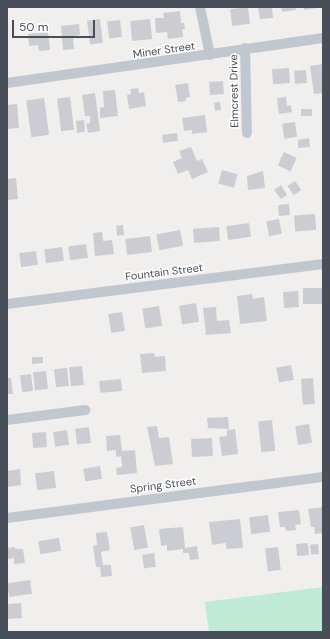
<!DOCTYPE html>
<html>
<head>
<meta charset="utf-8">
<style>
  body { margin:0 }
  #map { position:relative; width:330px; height:639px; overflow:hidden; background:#f1eeee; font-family:"DM Sans",sans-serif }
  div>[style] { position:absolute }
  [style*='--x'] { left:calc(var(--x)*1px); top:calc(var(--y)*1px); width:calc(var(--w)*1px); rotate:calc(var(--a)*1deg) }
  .green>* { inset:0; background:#c0ead6 }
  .building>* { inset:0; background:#cccdd2; transform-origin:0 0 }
  .street>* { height:10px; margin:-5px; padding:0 5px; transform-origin:5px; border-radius:5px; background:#c0c7cf }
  span { translate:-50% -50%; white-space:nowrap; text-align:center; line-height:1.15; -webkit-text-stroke:3px #fff; paint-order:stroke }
  .street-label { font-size:11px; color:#484f5a }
  .frame { position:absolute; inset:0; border:8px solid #484f5a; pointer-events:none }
  .scale { position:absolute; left:12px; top:20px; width:83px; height:18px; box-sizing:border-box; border:2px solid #484f5a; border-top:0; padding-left:5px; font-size:12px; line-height:14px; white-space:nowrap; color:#484f5a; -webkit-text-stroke:3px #fff; paint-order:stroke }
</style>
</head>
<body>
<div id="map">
  <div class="green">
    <i style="clip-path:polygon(323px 587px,323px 632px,209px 632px,205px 602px)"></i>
  </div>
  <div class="building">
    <i style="left:248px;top:7px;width:17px;height:18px;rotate:83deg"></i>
    <i style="clip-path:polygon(258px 7px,272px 7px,273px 18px,260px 19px)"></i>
    <i style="clip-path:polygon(281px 7px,295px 7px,296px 10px,282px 12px)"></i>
    <i style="clip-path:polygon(303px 7px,316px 7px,316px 8px,304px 10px)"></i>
    <i style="clip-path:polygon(180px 11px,181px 23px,184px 23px,185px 29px,182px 29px,183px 37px,168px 39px,167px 32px,156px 33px,155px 18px,164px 18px,163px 13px)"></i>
    <i style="left:100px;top:19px;width:24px;height:13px;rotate:83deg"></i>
    <i style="left:150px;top:19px;width:20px;height:20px;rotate:84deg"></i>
    <i style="left:120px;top:20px;width:17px;height:13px;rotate:83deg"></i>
    <i style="clip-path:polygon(79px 24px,80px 35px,73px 36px,74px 49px,63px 50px,61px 26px)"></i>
    <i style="clip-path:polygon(48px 32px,50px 50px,39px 51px,38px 45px,29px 46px,28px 34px)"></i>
    <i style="clip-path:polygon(323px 64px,323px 93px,314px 94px,310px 66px)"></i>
    <i style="left:289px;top:68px;width:15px;height:17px;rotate:86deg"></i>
    <i style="left:306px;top:70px;width:13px;height:12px;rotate:86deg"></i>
    <i style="left:223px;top:81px;width:13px;height:14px;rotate:86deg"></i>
    <i style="clip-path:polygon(188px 83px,190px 97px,185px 98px,186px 101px,178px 102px,175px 85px)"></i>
    <i style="clip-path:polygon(138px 88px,139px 93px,144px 92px,146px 106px,129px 109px,127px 95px,131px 94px,130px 89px)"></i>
    <i style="clip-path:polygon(115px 90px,118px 116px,100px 118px,100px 108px,104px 107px,103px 91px)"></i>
    <i style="clip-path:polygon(95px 93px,100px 131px,88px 133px,86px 124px,90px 123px,90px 116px,85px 116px,82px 95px)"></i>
    <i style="left:70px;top:97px;width:33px;height:13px;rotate:83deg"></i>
    <i style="clip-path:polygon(286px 97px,287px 106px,291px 105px,292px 112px,279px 114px,277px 98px)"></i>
    <i style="left:44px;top:98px;width:37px;height:18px;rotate:82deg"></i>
    <i style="left:220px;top:102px;width:8px;height:6px;rotate:83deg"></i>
    <i style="clip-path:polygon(17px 104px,19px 128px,7px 129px,7px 105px)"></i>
    <i style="left:312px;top:109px;width:7px;height:11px;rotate:90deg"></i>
    <i style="clip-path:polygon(205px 115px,207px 132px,192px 134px,192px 130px,184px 131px,182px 118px)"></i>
    <i style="left:84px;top:120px;width:12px;height:8px;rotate:85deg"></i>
    <i style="left:295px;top:122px;width:15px;height:13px;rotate:82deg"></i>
    <i style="left:177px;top:133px;width:8px;height:15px;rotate:83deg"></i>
    <i style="clip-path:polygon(309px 138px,310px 147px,298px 148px,298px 140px)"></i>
    <i style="clip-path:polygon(191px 147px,197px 161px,202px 159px,208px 172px,192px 179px,188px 170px,178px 174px,173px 162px,182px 158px,179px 151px)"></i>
    <i style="left:284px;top:152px;width:14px;height:15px;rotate:25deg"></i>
    <i style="left:222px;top:170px;width:16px;height:14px;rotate:15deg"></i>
    <i style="clip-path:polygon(263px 171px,265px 188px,248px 190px,247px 176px)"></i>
    <i style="clip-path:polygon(16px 178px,18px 199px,7px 200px,7px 179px)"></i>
    <i style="left:295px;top:181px;width:11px;height:9px;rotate:56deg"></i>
    <i style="clip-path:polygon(281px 185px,287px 195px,281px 199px,274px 190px)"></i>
    <i style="left:289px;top:204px;width:11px;height:11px;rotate:85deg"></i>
    <i style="left:315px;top:214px;width:16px;height:21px;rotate:86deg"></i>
    <i style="left:279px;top:219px;width:15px;height:13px;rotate:79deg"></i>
    <i style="left:249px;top:223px;width:14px;height:23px;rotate:82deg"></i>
    <i style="left:123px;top:225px;width:10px;height:7px;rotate:84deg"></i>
    <i style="left:219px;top:227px;width:14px;height:26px;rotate:86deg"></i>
    <i style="left:180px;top:230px;width:16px;height:24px;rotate:79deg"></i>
    <i style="clip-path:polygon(102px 232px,103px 241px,112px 240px,114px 254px,95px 256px,93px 233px)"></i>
    <i style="left:150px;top:236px;width:16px;height:25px;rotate:83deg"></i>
    <i style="left:86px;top:244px;width:14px;height:18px;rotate:82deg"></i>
    <i style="left:62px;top:247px;width:14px;height:18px;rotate:82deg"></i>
    <i style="left:36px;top:251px;width:14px;height:17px;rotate:82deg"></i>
    <i style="left:323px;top:288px;width:16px;height:20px;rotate:90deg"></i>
    <i style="left:298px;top:291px;width:16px;height:15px;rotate:86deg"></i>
    <i style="clip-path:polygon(252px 294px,253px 299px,264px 297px,267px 321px,240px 324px,237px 296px)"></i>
    <i style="left:196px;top:303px;width:19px;height:17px;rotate:81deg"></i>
    <i style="left:159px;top:306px;width:20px;height:17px;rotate:81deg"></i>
    <i style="clip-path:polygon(216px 307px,217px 321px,229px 320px,231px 333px,206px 335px,203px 308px)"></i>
    <i style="left:122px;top:312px;width:19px;height:14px;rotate:81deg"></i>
    <i style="clip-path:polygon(154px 353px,155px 357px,165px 356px,166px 371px,142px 373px,140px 354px)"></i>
    <i style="clip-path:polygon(32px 357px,43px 357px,43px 363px,32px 364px)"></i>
    <i style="left:291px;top:365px;width:15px;height:15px;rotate:79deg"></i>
    <i style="left:82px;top:366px;width:19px;height:13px;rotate:84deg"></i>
    <i style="left:67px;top:368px;width:18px;height:13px;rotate:84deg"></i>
    <i style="left:46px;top:371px;width:18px;height:13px;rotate:84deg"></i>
    <i style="left:31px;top:374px;width:17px;height:11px;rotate:83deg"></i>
    <i style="clip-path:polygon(7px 378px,11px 378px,13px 394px,7px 394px)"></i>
    <i style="left:313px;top:378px;width:26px;height:12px;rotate:86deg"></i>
    <i style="left:121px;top:379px;width:12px;height:22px;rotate:85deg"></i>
    <i style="clip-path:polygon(228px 417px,229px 429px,208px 428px,207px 418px)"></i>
    <i style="left:272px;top:420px;width:31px;height:14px;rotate:84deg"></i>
    <i style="left:309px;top:424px;width:19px;height:14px;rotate:81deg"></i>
    <i style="clip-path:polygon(157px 426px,159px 438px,169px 437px,173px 464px,155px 466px,147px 427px)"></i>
    <i style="left:89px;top:427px;width:16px;height:14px;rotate:83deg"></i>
    <i style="clip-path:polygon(235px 429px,238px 454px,222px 456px,219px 437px,227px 436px,227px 430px)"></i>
    <i style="left:67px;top:430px;width:15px;height:14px;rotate:82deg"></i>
    <i style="left:46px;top:432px;width:15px;height:14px;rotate:86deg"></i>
    <i style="clip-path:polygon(120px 435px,122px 451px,135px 450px,137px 473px,117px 475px,116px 468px,122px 467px,121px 456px,116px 457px,116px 450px,107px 451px,106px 436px)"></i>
    <i style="left:212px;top:438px;width:18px;height:21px;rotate:87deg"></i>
    <i style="left:100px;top:466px;width:13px;height:17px;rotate:81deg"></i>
    <i style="clip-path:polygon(20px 469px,21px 485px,7px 487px,7px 471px)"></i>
    <i style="left:54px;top:471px;width:17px;height:19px;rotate:83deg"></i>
    <i style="clip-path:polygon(323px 507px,323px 533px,315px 534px,314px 527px,311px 527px,308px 509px)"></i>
    <i style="clip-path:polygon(299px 510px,301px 524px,295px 525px,296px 530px,286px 531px,285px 527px,280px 527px,278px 512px)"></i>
    <i style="left:268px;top:515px;width:17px;height:19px;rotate:83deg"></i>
    <i style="clip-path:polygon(240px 519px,243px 548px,226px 549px,226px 543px,212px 545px,209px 522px)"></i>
    <i style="left:144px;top:525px;width:23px;height:14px;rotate:80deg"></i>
    <i style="clip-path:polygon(183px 527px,185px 548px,197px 546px,199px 559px,190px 560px,189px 553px,183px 553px,183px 549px,167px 551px,167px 545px,161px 546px,159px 529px)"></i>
    <i style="clip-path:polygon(107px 532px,110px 550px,101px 552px,103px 565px,111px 565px,112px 576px,101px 577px,100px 567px,96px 567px,93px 546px,97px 545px,96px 533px)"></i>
    <i style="left:59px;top:538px;width:13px;height:21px;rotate:81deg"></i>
    <i style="left:308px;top:543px;width:12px;height:12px;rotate:85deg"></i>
    <i style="left:318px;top:544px;width:10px;height:8px;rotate:84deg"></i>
    <i style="clip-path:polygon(15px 547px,15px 549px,23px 549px,25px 563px,14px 564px,14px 558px,7px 559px,7px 548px)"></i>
    <i style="left:278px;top:547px;width:23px;height:13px;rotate:83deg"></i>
    <i style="left:154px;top:553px;width:14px;height:12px;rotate:82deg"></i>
    <i style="left:30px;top:580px;width:14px;height:23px;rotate:82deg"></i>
    <i style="left:21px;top:603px;width:15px;height:14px;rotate:86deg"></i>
  </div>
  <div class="street">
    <i style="--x:200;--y:7;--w:49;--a:78.2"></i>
    <i style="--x:245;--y:48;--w:85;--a:88.7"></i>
    <i style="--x:7;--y:83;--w:319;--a:-8.1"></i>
    <i style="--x:7;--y:304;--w:319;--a:-7.2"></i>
    <i style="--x:7;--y:420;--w:79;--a:-7.3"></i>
    <i style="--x:7;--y:518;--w:319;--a:-7.4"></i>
  </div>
  <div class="street-label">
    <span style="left:164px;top:50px;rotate:-8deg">Miner Street</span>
    <span style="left:234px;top:91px;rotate:-91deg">Elmcrest Drive</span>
    <span style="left:164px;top:272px;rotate:-7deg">Fountain Street</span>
    <span style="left:163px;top:485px;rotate:-7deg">Spring Street</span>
  </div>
  <div class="frame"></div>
  <div class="scale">50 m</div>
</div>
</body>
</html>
